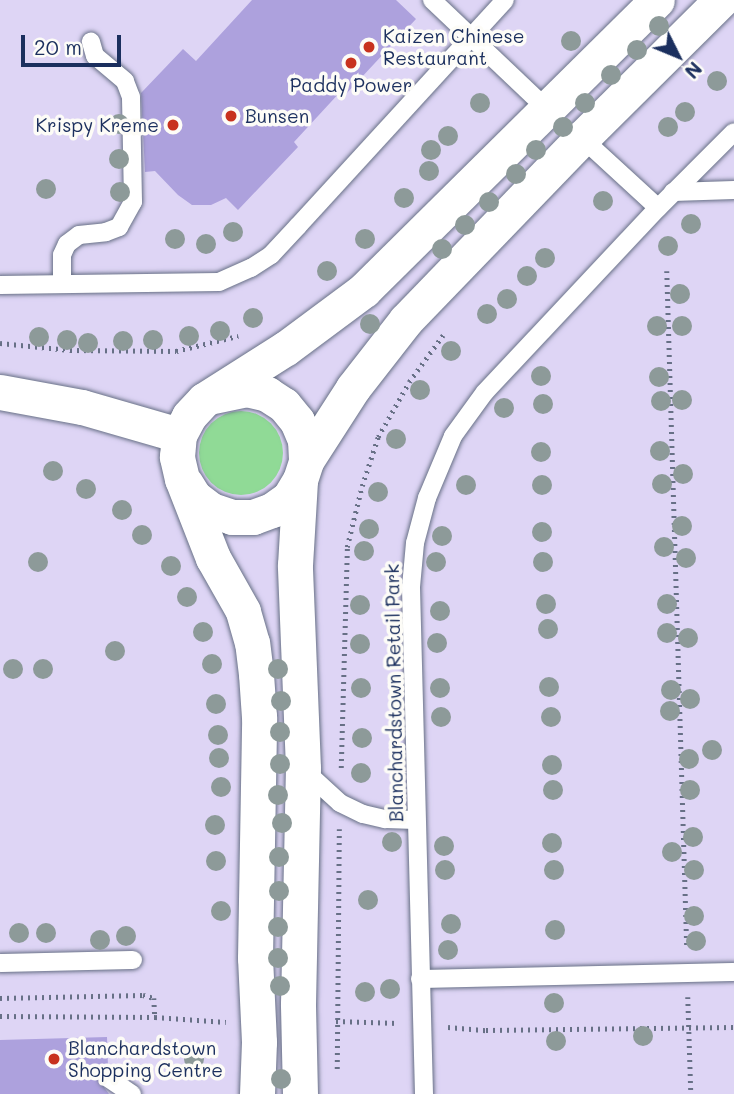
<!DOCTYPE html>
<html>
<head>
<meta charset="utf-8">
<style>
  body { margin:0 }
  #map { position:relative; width:734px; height:1094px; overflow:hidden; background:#f4e8d0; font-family:Mali,sans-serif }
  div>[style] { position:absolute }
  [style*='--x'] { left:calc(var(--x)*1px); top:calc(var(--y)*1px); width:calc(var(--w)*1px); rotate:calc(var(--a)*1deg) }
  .built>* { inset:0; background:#ded5f5; transform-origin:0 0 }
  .green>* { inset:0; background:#90da96 }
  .round { border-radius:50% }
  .building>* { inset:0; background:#ada1dd }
  .path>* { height:4.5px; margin-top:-2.25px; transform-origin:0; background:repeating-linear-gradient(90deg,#677086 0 2px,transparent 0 7px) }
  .roads { filter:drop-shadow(0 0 2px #677086) drop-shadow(0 0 2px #677086) }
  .service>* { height:18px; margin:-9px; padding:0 9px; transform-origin:9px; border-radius:9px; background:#fff }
  .minor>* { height:35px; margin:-17.5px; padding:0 17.5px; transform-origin:17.5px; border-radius:17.5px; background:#fff }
  .trees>* { width:20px; height:20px; margin:-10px; border-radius:50%; background:#8d9a99 }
  .dots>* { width:19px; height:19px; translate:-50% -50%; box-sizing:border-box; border:4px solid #fdfcf7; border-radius:50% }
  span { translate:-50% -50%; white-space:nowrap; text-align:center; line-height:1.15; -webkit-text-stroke:7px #fdfcf7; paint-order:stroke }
  .poi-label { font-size:19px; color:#1b2f5e }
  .left { translate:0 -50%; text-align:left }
  .right { translate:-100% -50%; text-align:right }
  .street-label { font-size:19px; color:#1b2f5e }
  .north { position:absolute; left:643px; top:21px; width:70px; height:70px; -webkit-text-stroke:5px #fdfcf7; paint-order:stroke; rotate:133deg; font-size:19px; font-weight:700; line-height:28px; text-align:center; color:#1b2f5e }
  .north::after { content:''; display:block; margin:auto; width:24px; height:32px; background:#1b2f5e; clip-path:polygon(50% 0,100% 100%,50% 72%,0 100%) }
  .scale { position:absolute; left:21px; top:35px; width:100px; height:32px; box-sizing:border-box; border:4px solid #1b2f5e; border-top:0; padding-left:9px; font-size:21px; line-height:24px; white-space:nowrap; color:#1b2f5e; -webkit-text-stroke:5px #fdfcf7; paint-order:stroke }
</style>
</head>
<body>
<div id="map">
  <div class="built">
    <i style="left:0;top:0;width:734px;height:1094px"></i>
  </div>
  <div class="green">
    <i class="round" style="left:199px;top:411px;width:84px;height:84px"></i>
  </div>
  <div class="building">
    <i style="clip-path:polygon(252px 0,396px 0,416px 19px,346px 94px,342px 90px,294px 142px,298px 147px,238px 210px,226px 198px,211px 205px,192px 205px,178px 195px,155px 171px,145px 172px,141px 93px,183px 49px,196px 61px)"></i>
    <i style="clip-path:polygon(107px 1037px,108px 1067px,99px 1071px,97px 1078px,109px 1094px,0 1094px,0 1040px)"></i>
  </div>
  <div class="path">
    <i style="--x:667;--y:271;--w:679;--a:88.31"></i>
    <i style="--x:0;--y:343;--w:70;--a:5.7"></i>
    <i style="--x:70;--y:350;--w:106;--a:0.5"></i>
    <i style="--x:176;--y:351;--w:64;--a:-13.6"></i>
    <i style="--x:341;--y:768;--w:221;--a:-88.4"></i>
    <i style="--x:347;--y:547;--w:63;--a:-76.2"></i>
    <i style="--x:362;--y:486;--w:52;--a:-71.9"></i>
    <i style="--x:378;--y:437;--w:63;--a:-60.6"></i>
    <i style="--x:409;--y:382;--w:58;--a:-54.1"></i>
    <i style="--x:688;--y:997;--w:97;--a:88.2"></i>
    <i style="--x:0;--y:998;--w:143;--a:-1.2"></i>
    <i style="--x:143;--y:995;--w:11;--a:15"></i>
    <i style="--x:154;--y:998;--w:19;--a:87"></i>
    <i style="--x:0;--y:1016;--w:155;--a:0.4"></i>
    <i style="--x:155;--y:1017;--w:71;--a:4"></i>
    <i style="--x:336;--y:1021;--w:62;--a:1.8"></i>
    <i style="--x:448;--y:1027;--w:38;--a:5"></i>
    <i style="--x:486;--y:1030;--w:248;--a:-0.7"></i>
    <i style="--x:337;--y:1069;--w:240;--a:-89.5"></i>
  </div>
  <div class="roads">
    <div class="service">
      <i style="--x:432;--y:0;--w:157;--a:43.5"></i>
      <i style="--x:582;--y:138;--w:103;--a:42.6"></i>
      <i style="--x:673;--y:192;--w:61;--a:-1.9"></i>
      <i style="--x:62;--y:284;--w:29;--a:-90"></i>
      <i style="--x:62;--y:255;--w:12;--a:-66"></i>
      <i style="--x:67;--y:244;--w:15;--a:-37"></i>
      <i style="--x:79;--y:235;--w:27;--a:-6"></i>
      <i style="--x:106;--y:232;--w:14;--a:-21"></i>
      <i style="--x:119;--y:227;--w:29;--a:-61"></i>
      <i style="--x:133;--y:202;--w:105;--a:-91.1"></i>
      <i style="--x:131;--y:97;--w:17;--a:-111"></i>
      <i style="--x:125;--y:81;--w:39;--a:-140"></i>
      <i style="--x:95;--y:56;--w:15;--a:-106"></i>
      <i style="--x:0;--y:285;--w:219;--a:-0.8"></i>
      <i style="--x:219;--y:282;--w:35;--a:-24"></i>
      <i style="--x:251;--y:268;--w:24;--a:-33"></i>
      <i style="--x:271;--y:255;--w:40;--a:-47"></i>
      <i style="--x:298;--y:226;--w:306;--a:-47.5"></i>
      <i style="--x:305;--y:771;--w:47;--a:42.4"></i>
      <i style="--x:340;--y:803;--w:25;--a:26"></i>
      <i style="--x:363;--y:814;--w:23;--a:13"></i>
      <i style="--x:385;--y:819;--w:31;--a:2"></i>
      <i style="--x:0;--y:963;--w:133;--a:-1.3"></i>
      <i style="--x:420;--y:979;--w:314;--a:-1.3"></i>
      <i style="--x:108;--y:1078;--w:29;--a:34"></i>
      <i style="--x:424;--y:1094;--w:507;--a:-91.47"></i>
      <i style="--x:411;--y:587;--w:44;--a:-84.8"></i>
      <i style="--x:415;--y:543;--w:47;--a:-75.1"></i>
      <i style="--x:427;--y:498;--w:67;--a:-67.2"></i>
      <i style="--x:453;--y:436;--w:54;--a:-54"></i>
      <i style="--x:485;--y:392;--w:253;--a:-46.8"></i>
      <i style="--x:658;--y:208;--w:107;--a:-45"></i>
    </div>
    <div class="minor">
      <i style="--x:0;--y:392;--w:83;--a:10.4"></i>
      <i style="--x:82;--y:407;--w:101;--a:16.1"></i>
      <i style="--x:214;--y:396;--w:33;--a:-12"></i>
      <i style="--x:246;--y:389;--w:22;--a:13"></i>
      <i style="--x:267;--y:394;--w:20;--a:33"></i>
      <i style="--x:284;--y:405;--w:21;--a:51"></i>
      <i style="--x:297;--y:421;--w:21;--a:67"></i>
      <i style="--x:305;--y:440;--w:21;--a:87"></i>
      <i style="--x:186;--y:484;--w:15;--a:58"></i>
      <i style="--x:194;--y:497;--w:21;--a:37"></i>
      <i style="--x:211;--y:510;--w:22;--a:18"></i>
      <i style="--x:232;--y:517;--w:21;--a:0"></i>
      <i style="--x:253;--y:517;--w:20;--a:-20"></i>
      <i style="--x:272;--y:510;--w:21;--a:-35"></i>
      <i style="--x:289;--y:498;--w:21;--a:-59"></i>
      <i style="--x:257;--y:1094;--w:52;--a:-87.8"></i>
      <i style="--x:259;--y:1042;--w:84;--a:-92.7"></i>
      <i style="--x:255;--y:958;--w:241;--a:-89"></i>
      <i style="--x:259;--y:717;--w:43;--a:-94"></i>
      <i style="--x:256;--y:674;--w:31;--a:-97"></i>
      <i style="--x:252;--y:643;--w:33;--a:-106"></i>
      <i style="--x:243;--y:611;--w:61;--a:-119.5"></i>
      <i style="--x:213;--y:558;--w:85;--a:-111.4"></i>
      <i style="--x:182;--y:479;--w:23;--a:-103"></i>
      <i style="--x:177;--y:457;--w:22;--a:-85"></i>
      <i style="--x:179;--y:435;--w:21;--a:-62"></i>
      <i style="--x:189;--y:416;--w:22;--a:-47"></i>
      <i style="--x:204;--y:400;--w:97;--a:-32.4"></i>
      <i style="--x:286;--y:348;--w:97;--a:-36.6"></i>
      <i style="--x:364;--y:290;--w:412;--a:-44.7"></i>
      <i style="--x:300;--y:1094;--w:90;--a:-91.3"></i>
      <i style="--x:298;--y:1004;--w:236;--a:-88.8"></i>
      <i style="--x:303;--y:768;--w:203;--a:-92.3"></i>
      <i style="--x:295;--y:565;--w:85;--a:-86.6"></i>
      <i style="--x:300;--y:480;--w:20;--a:-72"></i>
      <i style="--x:306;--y:461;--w:87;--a:-57.2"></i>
      <i style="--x:353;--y:388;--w:86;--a:-52.1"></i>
      <i style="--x:406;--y:320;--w:253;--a:-46"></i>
      <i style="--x:582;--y:138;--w:196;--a:-44.8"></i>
    </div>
  </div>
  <div class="trees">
    <i style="left:659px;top:26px"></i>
    <i style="left:571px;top:41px"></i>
    <i style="left:637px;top:50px"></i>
    <i style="left:611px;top:75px"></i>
    <i style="left:717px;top:81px"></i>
    <i style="left:480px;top:103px"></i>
    <i style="left:585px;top:103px"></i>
    <i style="left:685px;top:112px"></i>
    <i style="left:119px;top:124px"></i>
    <i style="left:563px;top:127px"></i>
    <i style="left:668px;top:127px"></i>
    <i style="left:448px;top:136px"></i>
    <i style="left:431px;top:150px"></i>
    <i style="left:536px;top:150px"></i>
    <i style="left:119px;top:159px"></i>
    <i style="left:429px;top:171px"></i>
    <i style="left:516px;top:174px"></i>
    <i style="left:46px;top:189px"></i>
    <i style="left:120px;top:192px"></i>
    <i style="left:404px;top:198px"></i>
    <i style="left:603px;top:201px"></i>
    <i style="left:489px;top:202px"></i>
    <i style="left:691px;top:224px"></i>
    <i style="left:465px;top:225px"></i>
    <i style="left:233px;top:232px"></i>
    <i style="left:175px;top:239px"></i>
    <i style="left:365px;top:239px"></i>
    <i style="left:206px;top:244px"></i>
    <i style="left:668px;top:246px"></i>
    <i style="left:442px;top:249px"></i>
    <i style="left:545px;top:258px"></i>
    <i style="left:327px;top:271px"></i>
    <i style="left:527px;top:276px"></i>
    <i style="left:680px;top:294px"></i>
    <i style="left:507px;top:299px"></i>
    <i style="left:487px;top:314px"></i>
    <i style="left:253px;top:318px"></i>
    <i style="left:370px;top:324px"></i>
    <i style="left:657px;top:326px"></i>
    <i style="left:682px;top:326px"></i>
    <i style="left:220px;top:331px"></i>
    <i style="left:189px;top:336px"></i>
    <i style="left:39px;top:337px"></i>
    <i style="left:67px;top:340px"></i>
    <i style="left:153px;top:340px"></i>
    <i style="left:123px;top:341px"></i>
    <i style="left:88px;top:343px"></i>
    <i style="left:451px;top:351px"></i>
    <i style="left:541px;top:376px"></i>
    <i style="left:659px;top:377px"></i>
    <i style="left:420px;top:390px"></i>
    <i style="left:682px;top:400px"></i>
    <i style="left:661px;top:401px"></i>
    <i style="left:543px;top:404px"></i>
    <i style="left:504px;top:408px"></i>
    <i style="left:396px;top:439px"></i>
    <i style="left:660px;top:451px"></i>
    <i style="left:541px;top:452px"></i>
    <i style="left:53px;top:471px"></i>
    <i style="left:683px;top:474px"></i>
    <i style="left:662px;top:484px"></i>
    <i style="left:466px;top:485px"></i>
    <i style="left:542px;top:485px"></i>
    <i style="left:86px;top:489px"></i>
    <i style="left:378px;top:492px"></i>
    <i style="left:122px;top:510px"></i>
    <i style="left:682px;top:526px"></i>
    <i style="left:369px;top:529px"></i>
    <i style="left:542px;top:532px"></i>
    <i style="left:142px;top:535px"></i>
    <i style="left:442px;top:536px"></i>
    <i style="left:664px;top:547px"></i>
    <i style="left:364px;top:551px"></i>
    <i style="left:686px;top:558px"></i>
    <i style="left:38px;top:562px"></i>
    <i style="left:436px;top:562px"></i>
    <i style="left:543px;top:562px"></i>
    <i style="left:171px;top:566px"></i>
    <i style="left:187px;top:597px"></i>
    <i style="left:546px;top:604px"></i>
    <i style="left:667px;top:604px"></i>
    <i style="left:360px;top:605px"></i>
    <i style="left:440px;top:611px"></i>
    <i style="left:548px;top:629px"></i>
    <i style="left:203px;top:632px"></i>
    <i style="left:667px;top:633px"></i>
    <i style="left:688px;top:638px"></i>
    <i style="left:437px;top:643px"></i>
    <i style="left:360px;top:644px"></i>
    <i style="left:115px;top:651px"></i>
    <i style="left:212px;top:664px"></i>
    <i style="left:13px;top:669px"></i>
    <i style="left:43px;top:669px"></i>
    <i style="left:278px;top:669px"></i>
    <i style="left:549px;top:687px"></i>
    <i style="left:361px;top:688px"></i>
    <i style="left:440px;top:688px"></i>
    <i style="left:671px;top:690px"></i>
    <i style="left:690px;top:699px"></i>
    <i style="left:281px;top:701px"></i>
    <i style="left:216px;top:704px"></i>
    <i style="left:670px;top:711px"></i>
    <i style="left:441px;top:717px"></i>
    <i style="left:551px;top:717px"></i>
    <i style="left:280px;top:732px"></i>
    <i style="left:218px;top:735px"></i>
    <i style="left:362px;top:738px"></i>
    <i style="left:712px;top:750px"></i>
    <i style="left:219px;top:758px"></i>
    <i style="left:689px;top:759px"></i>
    <i style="left:280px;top:764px"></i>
    <i style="left:552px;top:765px"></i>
    <i style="left:361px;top:773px"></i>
    <i style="left:221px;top:787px"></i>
    <i style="left:553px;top:790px"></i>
    <i style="left:690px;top:790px"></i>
    <i style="left:278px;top:795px"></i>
    <i style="left:282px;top:823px"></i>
    <i style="left:215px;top:825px"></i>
    <i style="left:693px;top:837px"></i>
    <i style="left:392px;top:842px"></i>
    <i style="left:552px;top:843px"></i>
    <i style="left:444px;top:846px"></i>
    <i style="left:672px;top:852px"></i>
    <i style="left:279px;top:857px"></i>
    <i style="left:216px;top:861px"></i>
    <i style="left:445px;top:870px"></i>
    <i style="left:554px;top:870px"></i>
    <i style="left:694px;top:870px"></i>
    <i style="left:279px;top:891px"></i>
    <i style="left:368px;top:900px"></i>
    <i style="left:221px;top:911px"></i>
    <i style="left:694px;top:916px"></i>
    <i style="left:451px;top:924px"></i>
    <i style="left:278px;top:927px"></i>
    <i style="left:555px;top:930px"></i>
    <i style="left:19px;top:933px"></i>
    <i style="left:46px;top:933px"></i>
    <i style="left:126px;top:936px"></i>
    <i style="left:100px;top:940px"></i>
    <i style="left:696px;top:941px"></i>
    <i style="left:448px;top:950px"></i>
    <i style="left:278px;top:958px"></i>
    <i style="left:280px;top:986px"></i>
    <i style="left:390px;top:989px"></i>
    <i style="left:365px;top:992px"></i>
    <i style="left:554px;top:1003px"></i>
    <i style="left:643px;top:1036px"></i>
    <i style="left:556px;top:1041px"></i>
    <i style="left:194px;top:1059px"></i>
    <i style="left:281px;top:1079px"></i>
  </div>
  <div class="dots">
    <i style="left:369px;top:47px;background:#c8321e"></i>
    <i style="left:351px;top:63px;background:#c8321e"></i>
    <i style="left:231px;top:116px;background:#c8321e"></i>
    <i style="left:173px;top:125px;background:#c8321e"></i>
    <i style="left:54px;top:1059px;background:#c8321e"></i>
  </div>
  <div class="poi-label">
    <span class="left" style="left:383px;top:47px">Kaizen Chinese<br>Restaurant</span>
    <span style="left:351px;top:85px">Paddy Power</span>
    <span class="left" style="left:245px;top:116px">Bunsen</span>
    <span class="right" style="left:159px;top:125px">Krispy Kreme</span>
    <span class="left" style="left:68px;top:1059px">Blanchardstown<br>Shopping Centre</span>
  </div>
  <div class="street-label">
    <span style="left:394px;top:693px;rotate:-91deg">Blanchardstown Retail Park</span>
  </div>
  <div class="north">N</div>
  <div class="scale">20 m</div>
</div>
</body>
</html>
